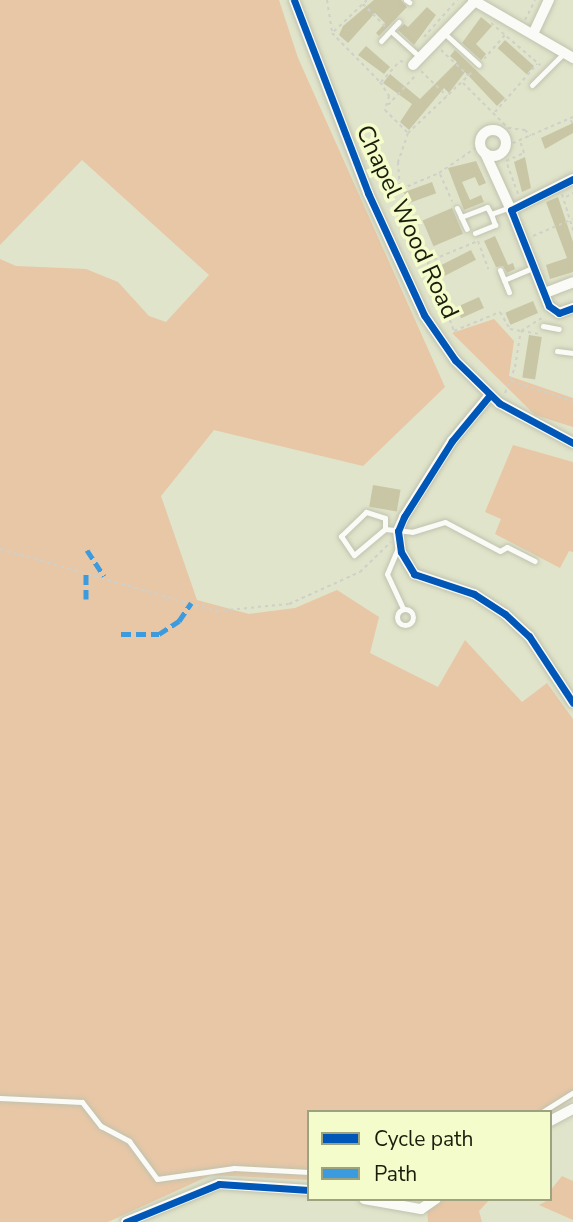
<!DOCTYPE html>
<html>
<head>
<meta charset="utf-8">
<style>
  body { margin:0 }
  #map { position:relative; width:573px; height:1222px; overflow:hidden; background:#e0e4ca; font-family:"Nunito Sans",sans-serif }
  div>[style] { position:absolute }
  [style*='--x'] { left:calc(var(--x)*1px); top:calc(var(--y)*1px); width:calc(var(--w)*1px); rotate:calc(var(--a)*1deg) }
  .green>* { inset:0; background:#e7c7a6 }
  .building>* { inset:0; background:#c9c6a5; transform-origin:0 0 }
  .path>* { height:2px; margin-top:-1px; transform-origin:0; background:repeating-linear-gradient(90deg,#cfd0c8 0 3.5px,transparent 0 7px) }
  .roads { filter:drop-shadow(0 0 2px #c0c2ae) drop-shadow(0 0 2px #c0c2ae) }
  .lane>* { height:5px; margin:-2.5px; padding:0 2.5px; transform-origin:2.5px; border-radius:2.5px; background:#fafbf7 }
  .lane>.ring { margin:-2.5px; padding:0; box-sizing:content-box; background:none; border:5px solid #fafbf7; border-radius:50% }
  .street>* { height:10px; margin:-5px; padding:0 5px; transform-origin:5px; border-radius:5px; background:#fafbf7 }
  .street>.ring { margin:-5px; padding:0; box-sizing:content-box; background:none; border:10px solid #fafbf7; border-radius:50% }
  .quiet>* { height:5px; margin-top:-2.5px; transform-origin:0; background:repeating-linear-gradient(90deg,#3b9bde 0 10px,transparent 0 15px) }
  .cycleway>* { height:7px; margin:-3.5px; padding:0 3.5px; transform-origin:3.5px; border-radius:3.5px; background:#0057b8 }
  span { translate:-50% -50%; white-space:nowrap; text-align:center; line-height:1.15; -webkit-text-stroke:7px #f5fccc; paint-order:stroke }
  .street-label { font-size:24px; color:#1b1d0b }
  .legend { position:absolute; left:307px; top:1110px; width:245px; height:91px; box-sizing:border-box; background:#f5fccc; border:2px solid #9ea37f; margin:0; padding:9px 12px; list-style:none; font-size:21px; color:#1b1d0b }
  .legend li { display:flex; align-items:center; gap:14px; height:35px }
  .legend b { width:35px; border:2px solid #9ea37f }
</style>
</head>
<body>
<div id="map">
  <div class="green">
    <i style="clip-path:polygon(0 0,279px 0,298px 58px,445px 387px,363px 466px,214px 430px,161px 496px,197px 600px,249px 614px,295px 608px,337px 590px,379px 617px,370px 653px,438px 687px,465px 640px,522px 702px,547px 683px,573px 719px,573px 1098px,550px 1113px,309px 1112px,309px 1180px,211px 1175px,108px 1222px,0 1222px,0 259px,16px 266px,86px 269px,118px 282px,149px 316px,166px 322px,209px 275px,82px 160px,0 245px)"></i>
    <i style="clip-path:polygon(494px 319px,514px 341px,509px 376px,573px 398px,573px 427px,535px 415px,452px 333px)"></i>
    <i style="clip-path:polygon(513px 445px,573px 462px,573px 552px,569px 551px,560px 568px,495px 534px,501px 519px,485px 512px)"></i>
    <i style="clip-path:polygon(562px 1176px,573px 1181px,573px 1220px,539px 1205px,550px 1199px,550px 1191px)"></i>
    <i style="clip-path:polygon(442px 1199px,490px 1199px,479px 1211px,482px 1222px,428px 1222px,427px 1209px)"></i>
  </div>
  <div class="building">
    <i style="clip-path:polygon(374px 0,401px 0,407px 7px,379px 36px,376px 33px,385px 23px,375px 13px,348px 43px,339px 35px,343px 26px)"></i>
    <i style="clip-path:polygon(427px 7px,436px 15px,414px 45px,398px 30px,404px 24px,408px 27px)"></i>
    <i style="clip-path:polygon(481px 17px,492px 26px,476px 44px,486px 54px,481px 60px,462px 43px)"></i>
    <i style="left:505px;top:40px;width:39px;height:11px;rotate:42deg"></i>
    <i style="clip-path:polygon(366px 46px,390px 67px,384px 74px,358px 55px)"></i>
    <i style="clip-path:polygon(455px 50px,505px 98px,497px 106px,465px 72px,449px 93px,444px 88px,409px 130px,400px 122px,412px 104px,383px 83px,390px 74px,420px 99px,457px 62px,450px 56px)"></i>
    <i style="clip-path:polygon(573px 123px,573px 133px,545px 149px,541px 138px)"></i>
    <i style="clip-path:polygon(525px 157px,531px 188px,522px 192px,514px 162px)"></i>
    <i style="clip-path:polygon(476px 161px,486px 183px,479px 186px,475px 177px,462px 182px,470px 200px,481px 195px,484px 202px,464px 210px,448px 168px)"></i>
    <i style="left:432px;top:182px;width:12px;height:30px;rotate:70deg"></i>
    <i style="clip-path:polygon(558px 197px,573px 242px,573px 272px,550px 279px,546px 265px,567px 258px,546px 202px)"></i>
    <i style="left:452px;top:208px;width:28px;height:32px;rotate:67deg"></i>
    <i style="clip-path:polygon(495px 236px,508px 265px,513px 263px,515px 269px,507px 273px,503px 266px,496px 267px,484px 241px)"></i>
    <i style="left:471px;top:250px;width:11px;height:36px;rotate:63deg"></i>
    <i style="left:479px;top:297px;width:12px;height:25px;rotate:66deg"></i>
    <i style="left:533px;top:301px;width:13px;height:30px;rotate:67deg"></i>
    <i style="left:529px;top:335px;width:13px;height:43px;rotate:9deg"></i>
    <i style="left:373px;top:485px;width:28px;height:22px;rotate:10deg"></i>
  </div>
  <div class="path">
    <i style="--x:327;--y:0;--w:32;--a:81"></i>
    <i style="--x:367;--y:0;--w:48;--a:136.7"></i>
    <i style="--x:332;--y:33;--w:69;--a:45.6"></i>
    <i style="--x:380;--y:82;--w:17;--a:57"></i>
    <i style="--x:389;--y:96;--w:15;--a:106"></i>
    <i style="--x:385;--y:110;--w:33;--a:45"></i>
    <i style="--x:408;--y:133;--w:90;--a:-43.6"></i>
    <i style="--x:363;--y:4;--w:33;--a:45"></i>
    <i style="--x:525;--y:20;--w:22;--a:-63"></i>
    <i style="--x:491;--y:23;--w:65;--a:40.6"></i>
    <i style="--x:424;--y:37;--w:50;--a:-48.3"></i>
    <i style="--x:441;--y:50;--w:37;--a:43"></i>
    <i style="--x:484;--y:59;--w:32;--a:-49"></i>
    <i style="--x:421;--y:71;--w:36;--a:44"></i>
    <i style="--x:381;--y:82;--w:28;--a:-48"></i>
    <i style="--x:400;--y:61;--w:4;--a:14"></i>
    <i style="--x:463;--y:83;--w:64;--a:45"></i>
    <i style="--x:508;--y:128;--w:17;--a:7"></i>
    <i style="--x:525;--y:130;--w:8;--a:45"></i>
    <i style="--x:388;--y:105;--w:40;--a:-47"></i>
    <i style="--x:495;--y:112;--w:64;--a:-48.8"></i>
    <i style="--x:571;--y:120;--w:6;--a:72"></i>
    <i style="--x:408;--y:133;--w:31;--a:109"></i>
    <i style="--x:398;--y:162;--w:27;--a:86"></i>
    <i style="--x:400;--y:189;--w:152;--a:69.2"></i>
    <i style="--x:454;--y:331;--w:50;--a:-22.4"></i>
    <i style="--x:500;--y:312;--w:20;--a:60"></i>
    <i style="--x:510;--y:329;--w:11;--a:10"></i>
    <i style="--x:521;--y:331;--w:28;--a:-32"></i>
    <i style="--x:501;--y:133;--w:7;--a:-34"></i>
    <i style="--x:506;--y:146;--w:73;--a:-23.4"></i>
    <i style="--x:440;--y:174;--w:30;--a:66"></i>
    <i style="--x:401;--y:189;--w:41;--a:-22.8"></i>
    <i style="--x:439;--y:173;--w:46;--a:-34.4"></i>
    <i style="--x:518;--y:194;--w:35;--a:-110"></i>
    <i style="--x:506;--y:161;--w:20;--a:-24"></i>
    <i style="--x:524;--y:153;--w:13;--a:-108"></i>
    <i style="--x:562;--y:194;--w:38;--a:73"></i>
    <i style="--x:566;--y:197;--w:8;--a:-30"></i>
    <i style="--x:533;--y:236;--w:43;--a:-23"></i>
    <i style="--x:478;--y:241;--w:30;--a:70"></i>
    <i style="--x:427;--y:262;--w:55;--a:-22.4"></i>
    <i style="--x:511;--y:381;--w:65;--a:17.9"></i>
    <i style="--x:505;--y:393;--w:28;--a:-69"></i>
    <i style="--x:515;--y:367;--w:36;--a:-81"></i>
    <i style="--x:521;--y:331;--w:20;--a:9"></i>
    <i style="--x:0;--y:549;--w:225;--a:16"></i>
    <i style="--x:216;--y:611;--w:73;--a:-5.5"></i>
    <i style="--x:289;--y:604;--w:78;--a:-24.3"></i>
    <i style="--x:360;--y:572;--w:43;--a:-44.1"></i>
  </div>
  <div class="roads">
    <div class="lane">
      <i style="--x:406;--y:0;--w:4;--a:34"></i>
      <i style="--x:391;--y:31;--w:39;--a:42"></i>
      <i style="--x:444;--y:33;--w:47;--a:42.4"></i>
      <i style="--x:381;--y:41;--w:26;--a:-47"></i>
      <i style="--x:532;--y:85;--w:42;--a:-45"></i>
      <i style="--x:457;--y:208;--w:23;--a:65"></i>
      <i style="--x:461;--y:217;--w:28;--a:-21"></i>
      <i style="--x:487;--y:207;--w:8;--a:60"></i>
      <i style="--x:491;--y:214;--w:20;--a:-20"></i>
      <i style="--x:475;--y:233;--w:22;--a:-22"></i>
      <i style="--x:495;--y:225;--w:12;--a:-110"></i>
      <i style="--x:500;--y:270;--w:24;--a:68"></i>
      <i style="--x:504;--y:280;--w:33;--a:-23"></i>
      <i style="--x:543;--y:326;--w:16;--a:11"></i>
      <i style="--x:557;--y:351;--w:16;--a:7"></i>
      <i style="--x:385;--y:529;--w:11;--a:-90"></i>
      <i style="--x:385;--y:518;--w:20;--a:-162"></i>
      <i style="--x:366;--y:512;--w:35;--a:136"></i>
      <i style="--x:341;--y:536;--w:23;--a:56"></i>
      <i style="--x:354;--y:555;--w:40;--a:-40"></i>
      <i style="--x:385;--y:529;--w:27;--a:6"></i>
      <i style="--x:412;--y:532;--w:34;--a:-17"></i>
      <i style="--x:445;--y:522;--w:62;--a:27.8"></i>
      <i style="--x:500;--y:551;--w:8;--a:-30"></i>
      <i style="--x:507;--y:547;--w:31;--a:27"></i>
      <i style="--x:398;--y:548;--w:28;--a:113"></i>
      <i style="--x:387;--y:574;--w:38;--a:65"></i>
      <i class="ring" style="left:397px;top:609px;width:11px;height:11px"></i>
      <i style="--x:0;--y:1098;--w:82;--a:2.8"></i>
      <i style="--x:82;--y:1102;--w:31;--a:52"></i>
      <i style="--x:101;--y:1126;--w:32;--a:28"></i>
      <i style="--x:129;--y:1141;--w:47;--a:53.6"></i>
      <i style="--x:157;--y:1179;--w:78;--a:-8.1"></i>
      <i style="--x:234;--y:1168;--w:75;--a:3.1"></i>
      <i style="--x:542;--y:1112;--w:36;--a:-32"></i>
    </div>
    <div class="street">
      <i style="--x:294;--y:0;--w:207;--a:69"></i>
      <i style="--x:368;--y:193;--w:134;--a:65.3"></i>
      <i style="--x:424;--y:315;--w:55;--a:55.4"></i>
      <i style="--x:455;--y:360;--w:62;--a:44.3"></i>
      <i style="--x:499;--y:403;--w:84;--a:28.4"></i>
      <i style="--x:473;--y:0;--w:116;--a:30.1"></i>
      <i style="--x:533;--y:34;--w:38;--a:-65"></i>
      <i style="--x:413;--y:65;--w:88;--a:-45.9"></i>
      <i class="ring" style="left:480px;top:130px;width:16px;height:16px"></i>
      <i style="--x:485;--y:153;--w:63;--a:65.5"></i>
      <i style="--x:573;--y:179;--w:69;--a:153.4"></i>
      <i style="--x:511;--y:210;--w:103;--a:68.4"></i>
      <i style="--x:549;--y:306;--w:12;--a:35"></i>
      <i style="--x:559;--y:313;--w:15;--a:-20"></i>
      <i style="--x:545;--y:293;--w:30;--a:-21"></i>
      <i style="--x:490;--y:395;--w:60;--a:129.6"></i>
      <i style="--x:452;--y:441;--w:90;--a:122.3"></i>
      <i style="--x:404;--y:517;--w:15;--a:113"></i>
      <i style="--x:398;--y:531;--w:21;--a:82"></i>
      <i style="--x:401;--y:552;--w:26;--a:59"></i>
      <i style="--x:414;--y:574;--w:63;--a:18.4"></i>
      <i style="--x:474;--y:594;--w:37;--a:33"></i>
      <i style="--x:505;--y:614;--w:33;--a:43"></i>
      <i style="--x:529;--y:636;--w:80;--a:56.7"></i>
      <i style="--x:550;--y:1121;--w:26;--a:-28"></i>
      <i style="--x:364;--y:1199;--w:58;--a:10"></i>
      <i style="--x:421;--y:1209;--w:18;--a:-34"></i>
      <i style="--x:126;--y:1222;--w:100;--a:-22.2"></i>
      <i style="--x:219;--y:1184;--w:90;--a:3.8"></i>
    </div>
  </div>
  <div class="quiet">
    <i style="--x:87;--y:550;--w:31;--a:57"></i>
    <i style="--x:86;--y:599;--w:28;--a:-90"></i>
    <i style="--x:121;--y:634;--w:38;--a:0"></i>
    <i style="--x:159;--y:634;--w:24;--a:-33"></i>
    <i style="--x:179;--y:621;--w:22;--a:-56"></i>
  </div>
  <div class="cycleway">
    <i style="--x:294;--y:0;--w:207;--a:69"></i>
    <i style="--x:368;--y:193;--w:134;--a:65.3"></i>
    <i style="--x:424;--y:315;--w:55;--a:55.4"></i>
    <i style="--x:455;--y:360;--w:62;--a:44.3"></i>
    <i style="--x:499;--y:403;--w:84;--a:28.4"></i>
    <i style="--x:573;--y:179;--w:69;--a:153.4"></i>
    <i style="--x:511;--y:210;--w:103;--a:68.4"></i>
    <i style="--x:549;--y:306;--w:12;--a:35"></i>
    <i style="--x:559;--y:313;--w:15;--a:-20"></i>
    <i style="--x:490;--y:395;--w:60;--a:129.6"></i>
    <i style="--x:452;--y:441;--w:90;--a:122.3"></i>
    <i style="--x:404;--y:517;--w:15;--a:113"></i>
    <i style="--x:398;--y:531;--w:21;--a:82"></i>
    <i style="--x:401;--y:552;--w:26;--a:59"></i>
    <i style="--x:414;--y:574;--w:63;--a:18.4"></i>
    <i style="--x:474;--y:594;--w:37;--a:33"></i>
    <i style="--x:505;--y:614;--w:33;--a:43"></i>
    <i style="--x:529;--y:636;--w:80;--a:56.7"></i>
    <i style="--x:126;--y:1222;--w:100;--a:-22.2"></i>
    <i style="--x:219;--y:1184;--w:90;--a:3.8"></i>
  </div>
  <div class="street-label">
    <span style="left:407px;top:222px;rotate:65deg">Chapel Wood Road</span>
  </div>
  <ul class="legend">
  <li><b style="height:9px;background:#0057b8"></b>Cycle path</li>
  <li><b style="height:9px;background:#3b9bde"></b>Path</li>
  </ul>
</div>
</body>
</html>
